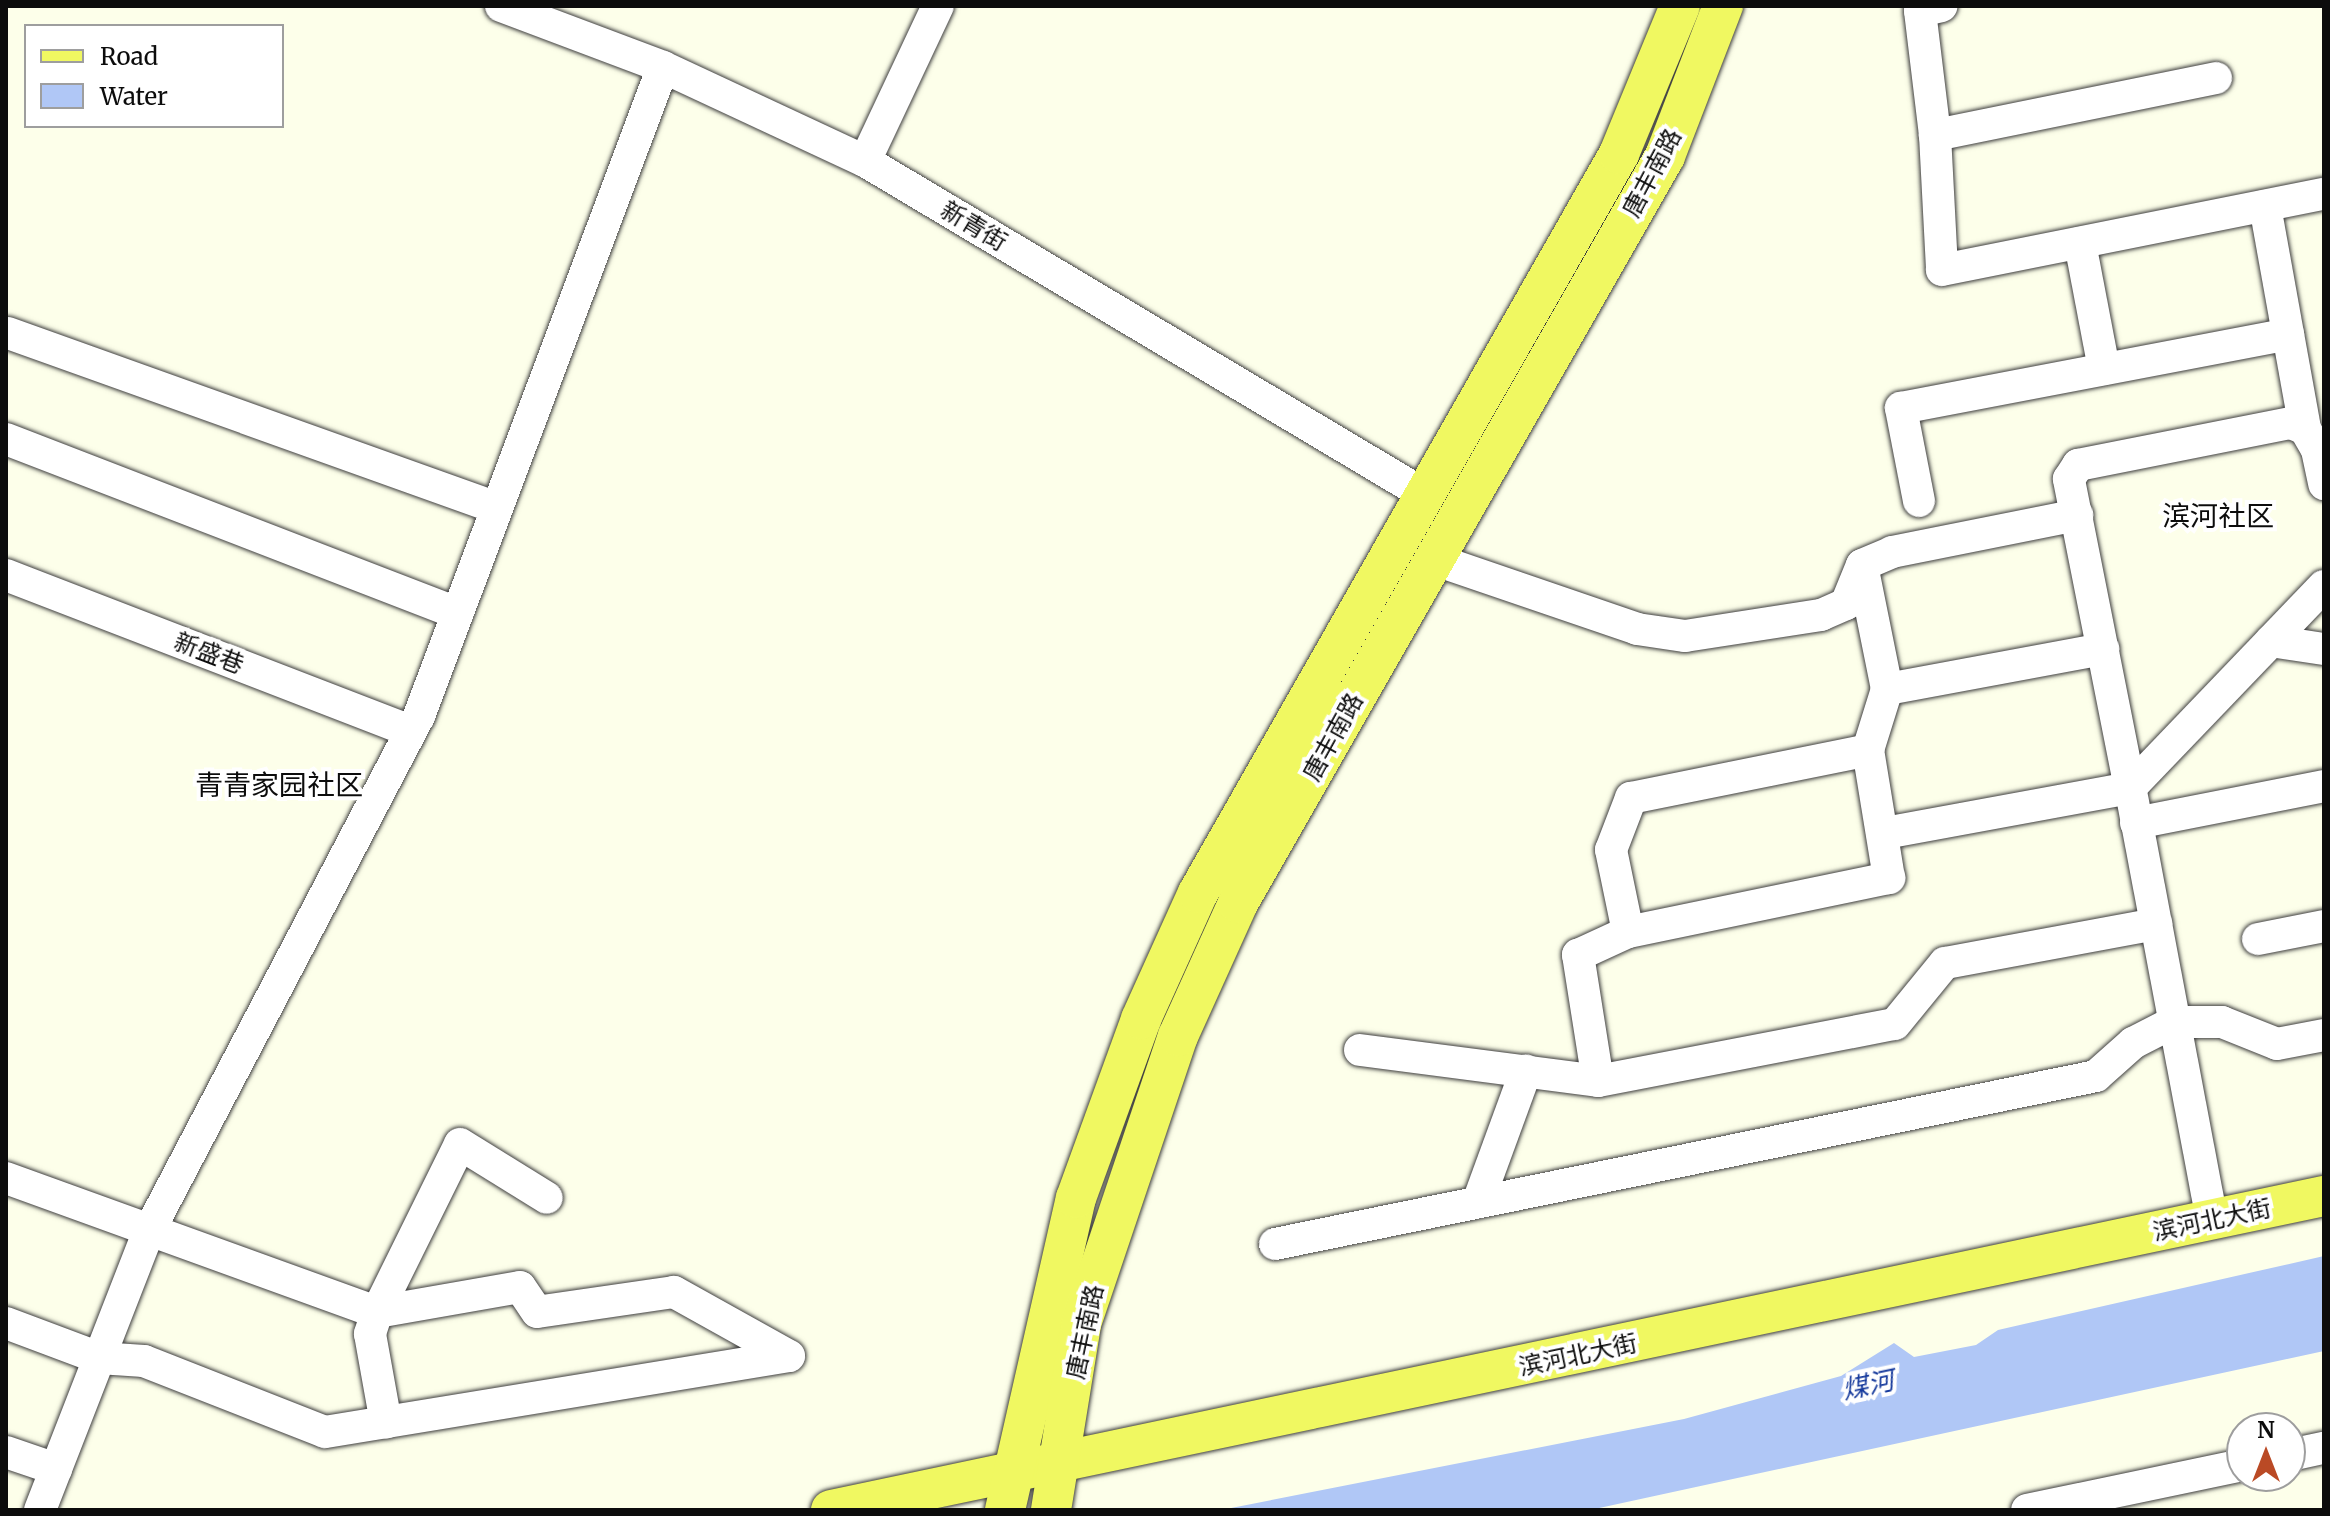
<!DOCTYPE html>
<html>
<head>
<meta charset="utf-8">
<style>
  body { margin:0 }
  #map { position:relative; width:2330px; height:1516px; overflow:hidden; background:#fdffea; font-family:Merriweather,"Noto Sans SC",serif }
  div>[style] { position:absolute }
  [style*='--x'] { left:calc(var(--x)*1px); top:calc(var(--y)*1px); width:calc(var(--w)*1px); rotate:calc(var(--a)*1deg) }
  .water>* { inset:0; background:#b0c7f6 }
  .roads { filter:drop-shadow(0 0 2px #3f3f3f) drop-shadow(0 0 2px #3f3f3f) }
  .minor>* { height:32px; margin:-16px; padding:0 16px; transform-origin:16px; border-radius:16px; background:#fff }
  .major>* { height:40px; margin:-20px; padding:0 20px; transform-origin:20px; border-radius:20px; background:#f0f861 }
  span { translate:-50% -50%; white-space:nowrap; text-align:center; line-height:1.15; -webkit-text-stroke:8px #fff; paint-order:stroke }
  .street-label { font-size:24px; color:#0c0c0c }
  .water-label { font-size:26px; color:#163a9c; font-style:italic }
  .quarter-label { font-size:28px; color:#0c0c0c }
  .frame { position:absolute; inset:0; border:8px solid #0c0c0c; pointer-events:none }
  .legend { position:absolute; left:24px; top:24px; width:260px; height:104px; box-sizing:border-box; background:#fff; border:2px solid #9e9e9e; margin:0; padding:10px 14px; list-style:none; font-size:24px; color:#0c0c0c }
  .legend li { display:flex; align-items:center; gap:16px; height:40px }
  .legend b { width:40px; border:2px solid #9e9e9e }
  .north { position:absolute; left:2226px; top:1412px; width:80px; height:80px; box-sizing:border-box; background:#fff; border:2px solid #9e9e9e; border-radius:50%; rotate:0deg; font-size:22px; font-weight:700; line-height:32px; text-align:center; color:#0c0c0c }
  .north::after { content:''; display:block; margin:auto; width:28px; height:36px; background:#ba4a25; clip-path:polygon(50% 0,100% 100%,50% 72%,0 100%) }
</style>
</head>
<body>
<div id="map">
  <div class="water">
    <i style="clip-path:polygon(2324px 1256px,2324px 1351px,1590px 1510px,1221px 1510px,1684px 1419px,1841px 1376px,1894px 1343px,1914px 1357px,1976px 1345px,1998px 1330px)"></i>
  </div>
  <div class="roads">
    <div class="minor">
      <i style="--x:501;--y:6;--w:173;--a:20.6"></i>
      <i style="--x:663;--y:67;--w:223;--a:25"></i>
      <i style="--x:865;--y:161;--w:648;--a:30.8"></i>
      <i style="--x:2216;--y:78;--w:287;--a:168.5"></i>
      <i style="--x:1935;--y:135;--w:135;--a:87"></i>
      <i style="--x:1942;--y:270;--w:389;--a:-11.3"></i>
      <i style="--x:1935;--y:135;--w:125;--a:-96.9"></i>
      <i style="--x:1920;--y:11;--w:22;--a:-13"></i>
      <i style="--x:865;--y:161;--w:171;--a:-64.8"></i>
      <i style="--x:2265;--y:206;--w:227;--a:79.8"></i>
      <i style="--x:2080;--y:243;--w:128;--a:79.2"></i>
      <i style="--x:8;--y:333;--w:519;--a:19.69"></i>
      <i style="--x:6;--y:439;--w:484;--a:21.1"></i>
      <i style="--x:1919;--y:501;--w:95;--a:-101"></i>
      <i style="--x:1901;--y:408;--w:394;--a:-10.8"></i>
      <i style="--x:1433;--y:559;--w:216;--a:18.9"></i>
      <i style="--x:1637;--y:629;--w:49;--a:8.3"></i>
      <i style="--x:1685;--y:636;--w:138;--a:-8.8"></i>
      <i style="--x:1821;--y:615;--w:27;--a:-24"></i>
      <i style="--x:1846;--y:604;--w:42;--a:-67.7"></i>
      <i style="--x:1862;--y:565;--w:33;--a:-23"></i>
      <i style="--x:1892;--y:552;--w:189;--a:-11.3"></i>
      <i style="--x:6;--y:575;--w:434;--a:21.1"></i>
      <i style="--x:2271;--y:641;--w:54;--a:8.6"></i>
      <i style="--x:1887;--y:689;--w:220;--a:-10.5"></i>
      <i style="--x:2136;--y:823;--w:192;--a:-11.1"></i>
      <i style="--x:1885;--y:833;--w:249;--a:-10.4"></i>
      <i style="--x:2130;--y:788;--w:315;--a:-101.2"></i>
      <i style="--x:2069;--y:479;--w:17;--a:-57"></i>
      <i style="--x:2078;--y:465;--w:217;--a:-11.2"></i>
      <i style="--x:2291;--y:423;--w:15;--a:23"></i>
      <i style="--x:2305;--y:429;--w:24;--a:60"></i>
      <i style="--x:2317;--y:450;--w:35;--a:78"></i>
      <i style="--x:1628;--y:932;--w:84;--a:-101.7"></i>
      <i style="--x:1611;--y:850;--w:56;--a:-69"></i>
      <i style="--x:1631;--y:798;--w:242;--a:-11.4"></i>
      <i style="--x:1868;--y:750;--w:64;--a:-72.7"></i>
      <i style="--x:1887;--y:689;--w:126;--a:-101.4"></i>
      <i style="--x:2258;--y:939;--w:67;--a:-11.1"></i>
      <i style="--x:1360;--y:1050;--w:240;--a:7.4"></i>
      <i style="--x:1598;--y:1081;--w:302;--a:-10.9"></i>
      <i style="--x:1895;--y:1024;--w:79;--a:-50.7"></i>
      <i style="--x:1945;--y:963;--w:215;--a:-10.5"></i>
      <i style="--x:1598;--y:1081;--w:128;--a:-99"></i>
      <i style="--x:1578;--y:955;--w:55;--a:-24.7"></i>
      <i style="--x:1628;--y:932;--w:267;--a:-11.7"></i>
      <i style="--x:1889;--y:878;--w:130;--a:-99.3"></i>
      <i style="--x:6;--y:1178;--w:394;--a:19.9"></i>
      <i style="--x:377;--y:1312;--w:23;--a:108"></i>
      <i style="--x:370;--y:1334;--w:90;--a:79.8"></i>
      <i style="--x:1478;--y:1202;--w:140;--a:-69.9"></i>
      <i style="--x:2212;--y:1220;--w:440;--a:-100.7"></i>
      <i style="--x:2130;--y:788;--w:280;--a:-46.2"></i>
      <i style="--x:1275;--y:1244;--w:838;--a:-11.56"></i>
      <i style="--x:2096;--y:1076;--w:50;--a:-41.7"></i>
      <i style="--x:2133;--y:1043;--w:46;--a:-27.1"></i>
      <i style="--x:2174;--y:1022;--w:48;--a:0"></i>
      <i style="--x:2222;--y:1022;--w:59;--a:21.8"></i>
      <i style="--x:2277;--y:1044;--w:48;--a:-10.8"></i>
      <i style="--x:377;--y:1312;--w:187;--a:-63.7"></i>
      <i style="--x:460;--y:1144;--w:102;--a:31.8"></i>
      <i style="--x:6;--y:1323;--w:99;--a:20.6"></i>
      <i style="--x:99;--y:1358;--w:45;--a:3.8"></i>
      <i style="--x:144;--y:1361;--w:194;--a:21.4"></i>
      <i style="--x:325;--y:1432;--w:470;--a:-9.3"></i>
      <i style="--x:789;--y:1356;--w:132;--a:-150.9"></i>
      <i style="--x:674;--y:1292;--w:138;--a:171.7"></i>
      <i style="--x:537;--y:1312;--w:30;--a:-124"></i>
      <i style="--x:520;--y:1287;--w:145;--a:170.1"></i>
      <i style="--x:6;--y:1452;--w:53;--a:18.8"></i>
      <i style="--x:2290;--y:1455;--w:35;--a:-12"></i>
      <i style="--x:40;--y:1510;--w:297;--a:-68.7"></i>
      <i style="--x:148;--y:1233;--w:584;--a:-62.34"></i>
      <i style="--x:419;--y:716;--w:693;--a:-69.4"></i>
      <i style="--x:2027;--y:1510;--w:220;--a:-11.8"></i>
    </div>
    <div class="major">
      <i style="--x:831;--y:1510;--w:1526;--a:-11.88"></i>
      <i style="--x:1005;--y:1510;--w:320;--a:-77.2"></i>
      <i style="--x:1076;--y:1198;--w:190;--a:-70"></i>
      <i style="--x:1141;--y:1019;--w:138;--a:-65.7"></i>
      <i style="--x:1198;--y:893;--w:851;--a:-60.33"></i>
      <i style="--x:1619;--y:154;--w:160;--a:-67.6"></i>
      <i style="--x:1051;--y:1510;--w:188;--a:-80.8"></i>
      <i style="--x:1081;--y:1324;--w:304;--a:-71.4"></i>
      <i style="--x:1178;--y:1036;--w:146;--a:-65.7"></i>
      <i style="--x:1238;--y:903;--w:860;--a:-60.25"></i>
      <i style="--x:1665;--y:156;--w:161;--a:-68.9"></i>
    </div>
  </div>
  <div class="street-label">
    <span style="left:1652px;top:173px;rotate:-62deg">唐丰南路</span>
    <span style="left:974px;top:226px;rotate:31deg">新青街</span>
    <span style="left:209px;top:653px;rotate:21deg">新盛巷</span>
    <span style="left:1333px;top:737px;rotate:-61deg">唐丰南路</span>
    <span style="left:2212px;top:1220px;rotate:-12deg">滨河北大街</span>
    <span style="left:1085px;top:1332px;rotate:-78deg">唐丰南路</span>
    <span style="left:1578px;top:1355px;rotate:-12deg">滨河北大街</span>
  </div>
  <div class="water-label">
    <span style="left:1868px;top:1385px;rotate:-12deg">煤河</span>
  </div>
  <div class="quarter-label">
    <span style="left:2218px;top:516px">滨河社区</span>
    <span style="left:279px;top:785px">青青家园社区</span>
  </div>
  <div class="frame"></div>
  <ul class="legend">
  <li><b style="height:10px;background:#f0f861"></b>Road</li>
  <li><b style="height:22px;background:#b0c7f6"></b>Water</li>
  </ul>
  <div class="north">N</div>
</div>
</body>
</html>
